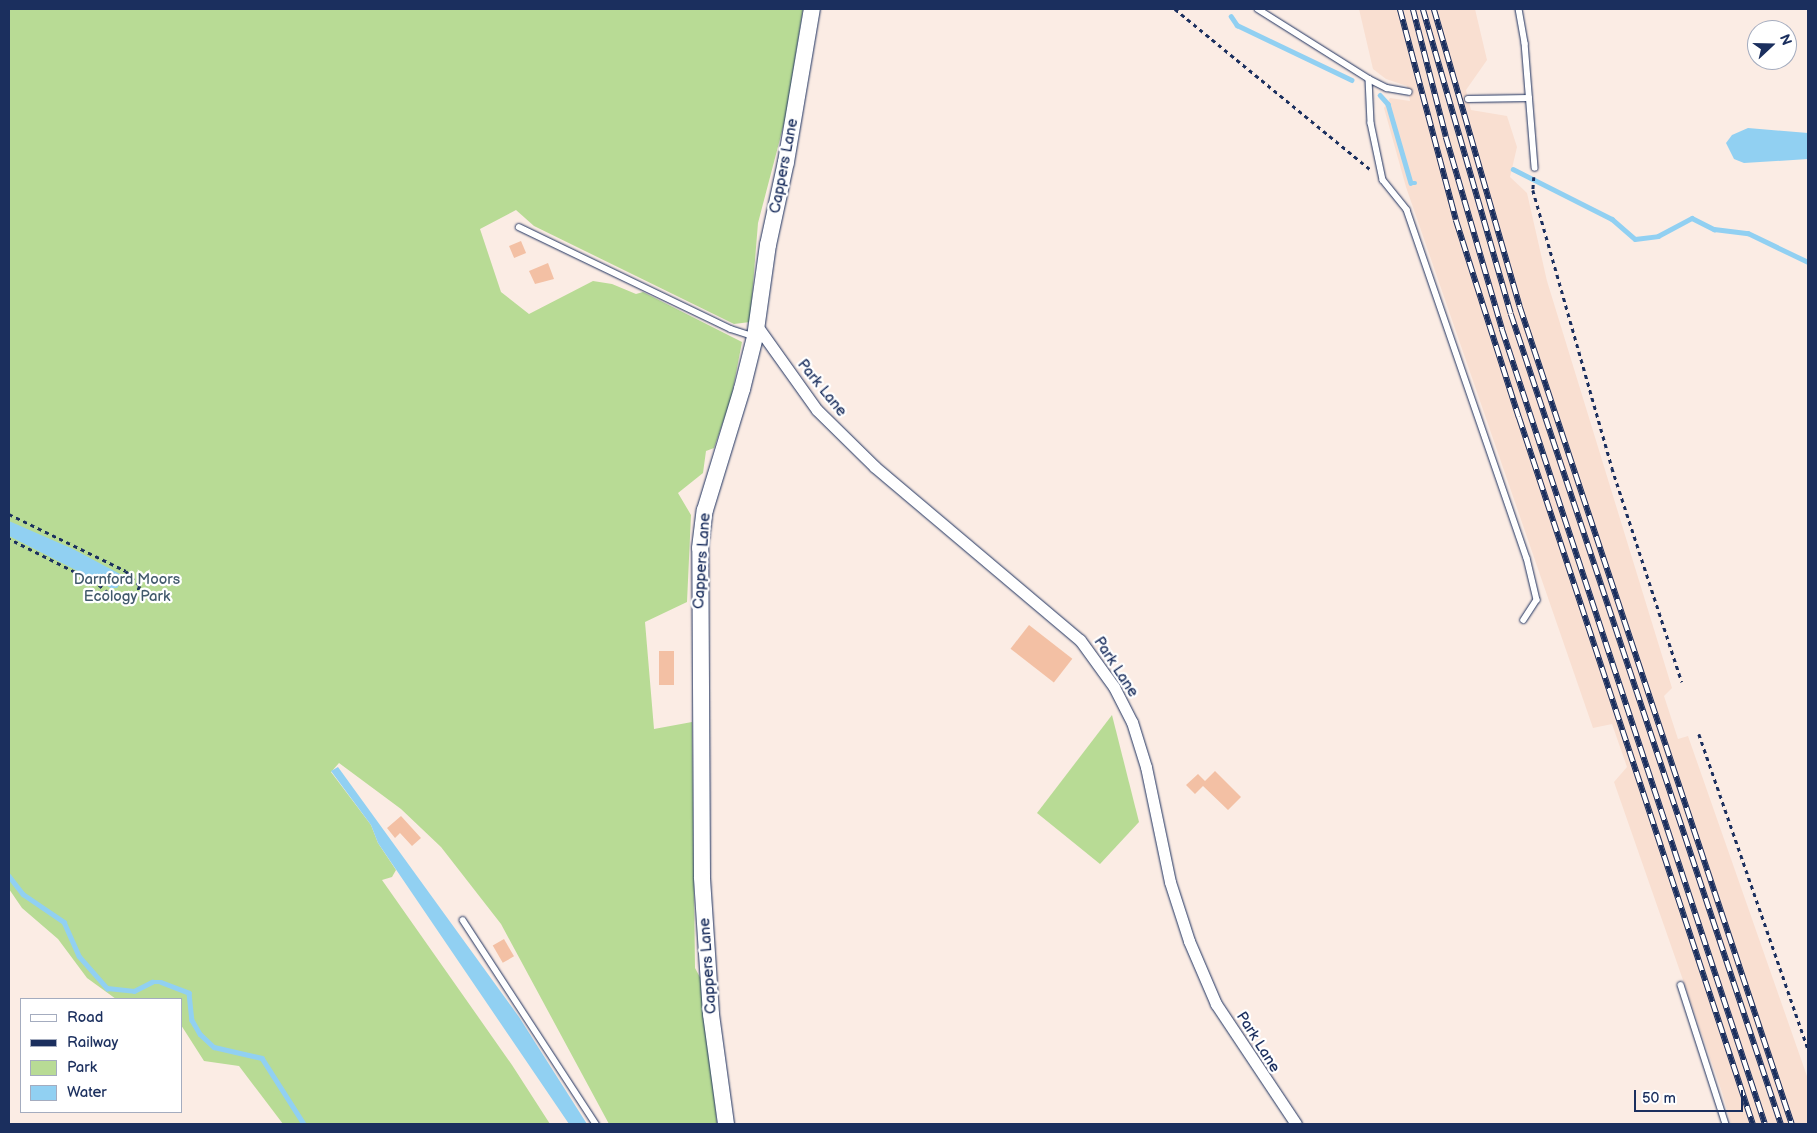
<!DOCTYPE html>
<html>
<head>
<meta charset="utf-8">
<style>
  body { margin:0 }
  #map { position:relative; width:1817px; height:1133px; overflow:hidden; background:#fbece4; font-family:"Balsamiq Sans",sans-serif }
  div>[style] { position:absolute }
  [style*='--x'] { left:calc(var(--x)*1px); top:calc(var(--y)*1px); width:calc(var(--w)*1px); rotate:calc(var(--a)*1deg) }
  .built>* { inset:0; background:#f9dfd1 }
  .green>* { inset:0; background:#b8db95 }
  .water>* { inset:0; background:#91d0f2 }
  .stream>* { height:4.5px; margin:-2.25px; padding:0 2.25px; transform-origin:2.25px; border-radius:2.25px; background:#91d0f2 }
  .building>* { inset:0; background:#f3c0a4; transform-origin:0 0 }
  .path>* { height:2.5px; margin-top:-1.25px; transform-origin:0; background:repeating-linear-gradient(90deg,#1b2f5e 0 4px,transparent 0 8px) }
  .roads { filter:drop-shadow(0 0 1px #1b2f5e) drop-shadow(0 0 1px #1b2f5e) }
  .lane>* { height:5.5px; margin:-2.75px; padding:0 2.75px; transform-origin:2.75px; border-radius:2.75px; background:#fff }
  .street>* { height:11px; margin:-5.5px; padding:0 5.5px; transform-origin:5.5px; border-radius:5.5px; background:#fff }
  .secondary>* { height:16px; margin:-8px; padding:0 8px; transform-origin:8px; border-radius:8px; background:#fff }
  .rail>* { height:5.5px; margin-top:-2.75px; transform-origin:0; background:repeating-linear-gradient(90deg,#fff 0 11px,#1b2f5e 0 22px); box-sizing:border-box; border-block:1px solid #1b2f5e }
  span { translate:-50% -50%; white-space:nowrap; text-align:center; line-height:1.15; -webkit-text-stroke:4.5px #fff; paint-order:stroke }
  .street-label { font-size:15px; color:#1b2f5e }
  .park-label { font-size:15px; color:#425a6c }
  .frame { position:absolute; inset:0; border:10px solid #1b2f5e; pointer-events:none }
  .legend { position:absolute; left:20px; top:998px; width:162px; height:115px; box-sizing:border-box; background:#fff; border:1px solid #a4acbf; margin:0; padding:6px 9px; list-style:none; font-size:15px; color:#1b2f5e }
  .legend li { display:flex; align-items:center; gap:10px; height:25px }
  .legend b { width:25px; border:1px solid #a4acbf }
  .north { position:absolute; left:1747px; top:20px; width:50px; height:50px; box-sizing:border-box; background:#fff; border:1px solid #a4acbf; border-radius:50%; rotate:69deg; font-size:14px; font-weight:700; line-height:20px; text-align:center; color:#1b2f5e }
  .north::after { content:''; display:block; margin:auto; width:18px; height:22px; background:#1b2f5e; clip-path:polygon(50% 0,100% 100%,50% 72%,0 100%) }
  .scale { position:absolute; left:1634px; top:1090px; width:109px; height:22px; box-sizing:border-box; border:2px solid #1b2f5e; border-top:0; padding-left:6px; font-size:15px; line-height:18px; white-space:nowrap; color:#1b2f5e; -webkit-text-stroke:4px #fff; paint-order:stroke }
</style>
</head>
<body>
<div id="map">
  <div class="built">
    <i style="clip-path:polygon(1359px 9px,1475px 9px,1487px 60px,1466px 90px,1471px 110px,1507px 116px,1517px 147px,1510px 177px,1527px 193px,1547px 281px,1672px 688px,1664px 696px,1678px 739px,1688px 736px,1808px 1079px,1808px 1124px,1731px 1124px,1722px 1092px,1614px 782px,1627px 767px,1612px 724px,1593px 728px,1406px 187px,1384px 108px,1390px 98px,1410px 101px,1407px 86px,1386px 79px,1373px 69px)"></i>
  </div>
  <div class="green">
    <i style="clip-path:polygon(9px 9px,803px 9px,786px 116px,758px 223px,750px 322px,734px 324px,534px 226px,516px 210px,480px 229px,501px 292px,529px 314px,593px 281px,612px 284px,636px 294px,643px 292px,742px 342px,731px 399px,714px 448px,706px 451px,703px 473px,678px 493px,691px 515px,687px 602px,645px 622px,654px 729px,692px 722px,695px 968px,702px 981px,717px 1124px,609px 1124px,501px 924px,441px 847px,401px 809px,339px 763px,331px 772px,371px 825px,378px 843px,396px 870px,392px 877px,382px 880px,512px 1065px,550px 1124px,283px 1124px,239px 1066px,204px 1061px,181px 1025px,181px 999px,116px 999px,87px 978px,58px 939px,22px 908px,9px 889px)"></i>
    <i style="clip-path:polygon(1112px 715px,1139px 822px,1100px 864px,1037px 813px)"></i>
  </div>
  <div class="water">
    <i style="clip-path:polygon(1748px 128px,1808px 133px,1808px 159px,1744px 163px,1734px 159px,1726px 143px,1732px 135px)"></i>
    <i style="clip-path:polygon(9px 521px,73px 549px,120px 574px,122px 581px,117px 588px,111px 588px,9px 536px)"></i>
    <i style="clip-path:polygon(338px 767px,519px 1017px,587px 1124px,569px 1124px,378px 843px,371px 825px,331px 771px)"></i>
  </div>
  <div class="stream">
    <i style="--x:1231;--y:16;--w:11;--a:56"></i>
    <i style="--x:1237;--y:25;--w:127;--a:25.6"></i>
    <i style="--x:1380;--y:95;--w:12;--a:48"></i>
    <i style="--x:1388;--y:104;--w:82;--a:73.8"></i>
    <i style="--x:1411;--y:183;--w:4;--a:0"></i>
    <i style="--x:1513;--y:169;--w:111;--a:26.8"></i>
    <i style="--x:1612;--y:219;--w:30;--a:41"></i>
    <i style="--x:1635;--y:239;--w:23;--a:-7"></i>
    <i style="--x:1658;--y:236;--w:38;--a:-28"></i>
    <i style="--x:1692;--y:218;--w:25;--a:27"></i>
    <i style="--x:1714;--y:229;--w:34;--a:7"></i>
    <i style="--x:1748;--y:233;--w:67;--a:25.8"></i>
    <i style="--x:9;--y:876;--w:23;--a:52"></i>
    <i style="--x:23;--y:894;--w:50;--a:34.3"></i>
    <i style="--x:64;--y:922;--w:37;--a:66"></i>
    <i style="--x:79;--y:956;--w:43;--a:48.8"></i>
    <i style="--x:107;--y:988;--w:27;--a:6"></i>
    <i style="--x:134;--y:991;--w:20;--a:-27"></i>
    <i style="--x:152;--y:982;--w:9;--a:0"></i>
    <i style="--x:161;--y:982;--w:30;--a:21"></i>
    <i style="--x:189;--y:993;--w:27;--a:84"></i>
    <i style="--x:192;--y:1020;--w:16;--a:60"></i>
    <i style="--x:200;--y:1034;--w:19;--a:43"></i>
    <i style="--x:214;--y:1047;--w:49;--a:12.9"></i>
    <i style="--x:262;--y:1058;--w:78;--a:57.5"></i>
  </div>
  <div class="building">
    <i style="left:521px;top:241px;width:13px;height:13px;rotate:67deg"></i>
    <i style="clip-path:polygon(548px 263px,554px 279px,535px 284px,529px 271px)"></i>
    <i style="left:1029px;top:625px;width:55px;height:30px;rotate:38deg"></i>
    <i style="left:659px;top:651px;width:15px;height:34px"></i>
    <i style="clip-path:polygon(1215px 771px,1241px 797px,1228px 810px,1203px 786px,1195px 794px,1186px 785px,1198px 774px,1205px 781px)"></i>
    <i style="clip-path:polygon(401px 816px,421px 838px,412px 846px,400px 833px,395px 838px,387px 828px)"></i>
    <i style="left:504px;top:939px;width:20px;height:13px;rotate:60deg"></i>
  </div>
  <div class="path">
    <i style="--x:1175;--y:9;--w:252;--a:39.4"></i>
    <i style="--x:1534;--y:177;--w:13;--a:94"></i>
    <i style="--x:1533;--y:190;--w:289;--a:74.1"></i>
    <i style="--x:1612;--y:468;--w:225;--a:71.9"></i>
    <i style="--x:9;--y:514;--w:130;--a:26"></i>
    <i style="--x:126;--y:571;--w:21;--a:47"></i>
    <i style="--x:140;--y:586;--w:12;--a:114"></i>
    <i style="--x:135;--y:597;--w:9;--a:153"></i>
    <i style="--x:127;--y:601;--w:13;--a:-167"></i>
    <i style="--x:114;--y:598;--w:23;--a:-140"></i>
    <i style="--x:96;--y:583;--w:97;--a:-153.2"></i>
    <i style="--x:1699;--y:734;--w:333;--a:70.9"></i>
  </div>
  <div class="roads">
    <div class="lane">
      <i style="--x:1258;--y:9;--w:131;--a:32.2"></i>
      <i style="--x:1369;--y:79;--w:20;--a:27"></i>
      <i style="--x:1387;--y:88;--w:22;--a:10"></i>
      <i style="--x:1519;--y:9;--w:35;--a:80"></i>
      <i style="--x:1525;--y:43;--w:125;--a:85.4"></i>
      <i style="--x:1369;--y:79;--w:44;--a:87.4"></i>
      <i style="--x:1371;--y:123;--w:58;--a:78.1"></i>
      <i style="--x:1383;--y:180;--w:38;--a:51"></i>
      <i style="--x:1407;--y:210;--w:368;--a:71"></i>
      <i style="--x:1527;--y:558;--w:43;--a:76.6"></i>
      <i style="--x:1537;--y:600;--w:24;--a:123"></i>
      <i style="--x:1468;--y:99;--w:61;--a:-0.9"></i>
      <i style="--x:519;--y:227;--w:235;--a:25.7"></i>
      <i style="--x:731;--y:329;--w:23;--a:18"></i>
      <i style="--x:463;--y:920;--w:244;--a:56.9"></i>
      <i style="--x:1681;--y:985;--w:146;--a:72.1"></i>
    </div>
    <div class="street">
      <i style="--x:757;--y:326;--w:103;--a:54.5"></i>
      <i style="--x:817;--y:410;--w:81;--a:44.5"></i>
      <i style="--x:875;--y:467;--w:268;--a:40.2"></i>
      <i style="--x:1080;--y:640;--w:58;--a:54.1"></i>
      <i style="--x:1114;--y:687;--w:39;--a:63"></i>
      <i style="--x:1132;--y:722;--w:47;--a:72.7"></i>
      <i style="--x:1146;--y:767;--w:117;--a:78.2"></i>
      <i style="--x:1170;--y:882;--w:62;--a:72.1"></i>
      <i style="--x:1189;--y:941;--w:69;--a:66.8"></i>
      <i style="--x:1216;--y:1004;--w:144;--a:56.3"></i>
    </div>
    <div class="secondary">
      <i style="--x:726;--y:1124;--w:111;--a:-97.8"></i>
      <i style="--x:711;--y:1014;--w:137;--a:-93.8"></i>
      <i style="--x:702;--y:877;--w:329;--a:-90.3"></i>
      <i style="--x:700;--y:548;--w:38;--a:-83"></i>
      <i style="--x:705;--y:510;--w:127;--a:-73"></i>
      <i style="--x:742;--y:389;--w:54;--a:-76"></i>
      <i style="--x:755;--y:337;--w:93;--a:-82"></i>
      <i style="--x:768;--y:245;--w:85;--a:-77.8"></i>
      <i style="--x:786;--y:162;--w:155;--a:-80.4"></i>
    </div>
  </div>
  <div class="rail">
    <i style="--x:1400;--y:9;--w:218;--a:75.1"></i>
    <i style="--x:1456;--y:220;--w:207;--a:72.3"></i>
    <i style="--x:1519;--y:417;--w:745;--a:71.69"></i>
    <i style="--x:1413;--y:9;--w:132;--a:75.5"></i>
    <i style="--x:1446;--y:137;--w:200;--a:73.7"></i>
    <i style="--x:1502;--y:329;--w:837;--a:71.69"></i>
    <i style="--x:1423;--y:9;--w:317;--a:73.9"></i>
    <i style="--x:1511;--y:314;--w:854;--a:71.57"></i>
    <i style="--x:1434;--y:9;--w:310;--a:73.9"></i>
    <i style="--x:1520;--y:307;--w:861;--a:71.59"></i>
  </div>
  <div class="street-label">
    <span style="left:784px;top:166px;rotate:-79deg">Cappers Lane</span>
    <span style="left:822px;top:388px;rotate:51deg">Park Lane</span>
    <span style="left:702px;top:561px;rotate:-86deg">Cappers Lane</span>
    <span style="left:1116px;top:667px;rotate:57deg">Park Lane</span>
    <span style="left:708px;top:966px;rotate:-94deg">Cappers Lane</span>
    <span style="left:1258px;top:1042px;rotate:58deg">Park Lane</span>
  </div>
  <div class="park-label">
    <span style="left:127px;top:588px">Darnford Moors<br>Ecology Park</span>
  </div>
  <div class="frame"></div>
  <ul class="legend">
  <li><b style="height:6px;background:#fff"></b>Road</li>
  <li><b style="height:6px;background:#1b2f5e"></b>Railway</li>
  <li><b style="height:14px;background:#b8db95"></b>Park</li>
  <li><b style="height:14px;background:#91d0f2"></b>Water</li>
  </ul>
  <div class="north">N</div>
  <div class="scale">50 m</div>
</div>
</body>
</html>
